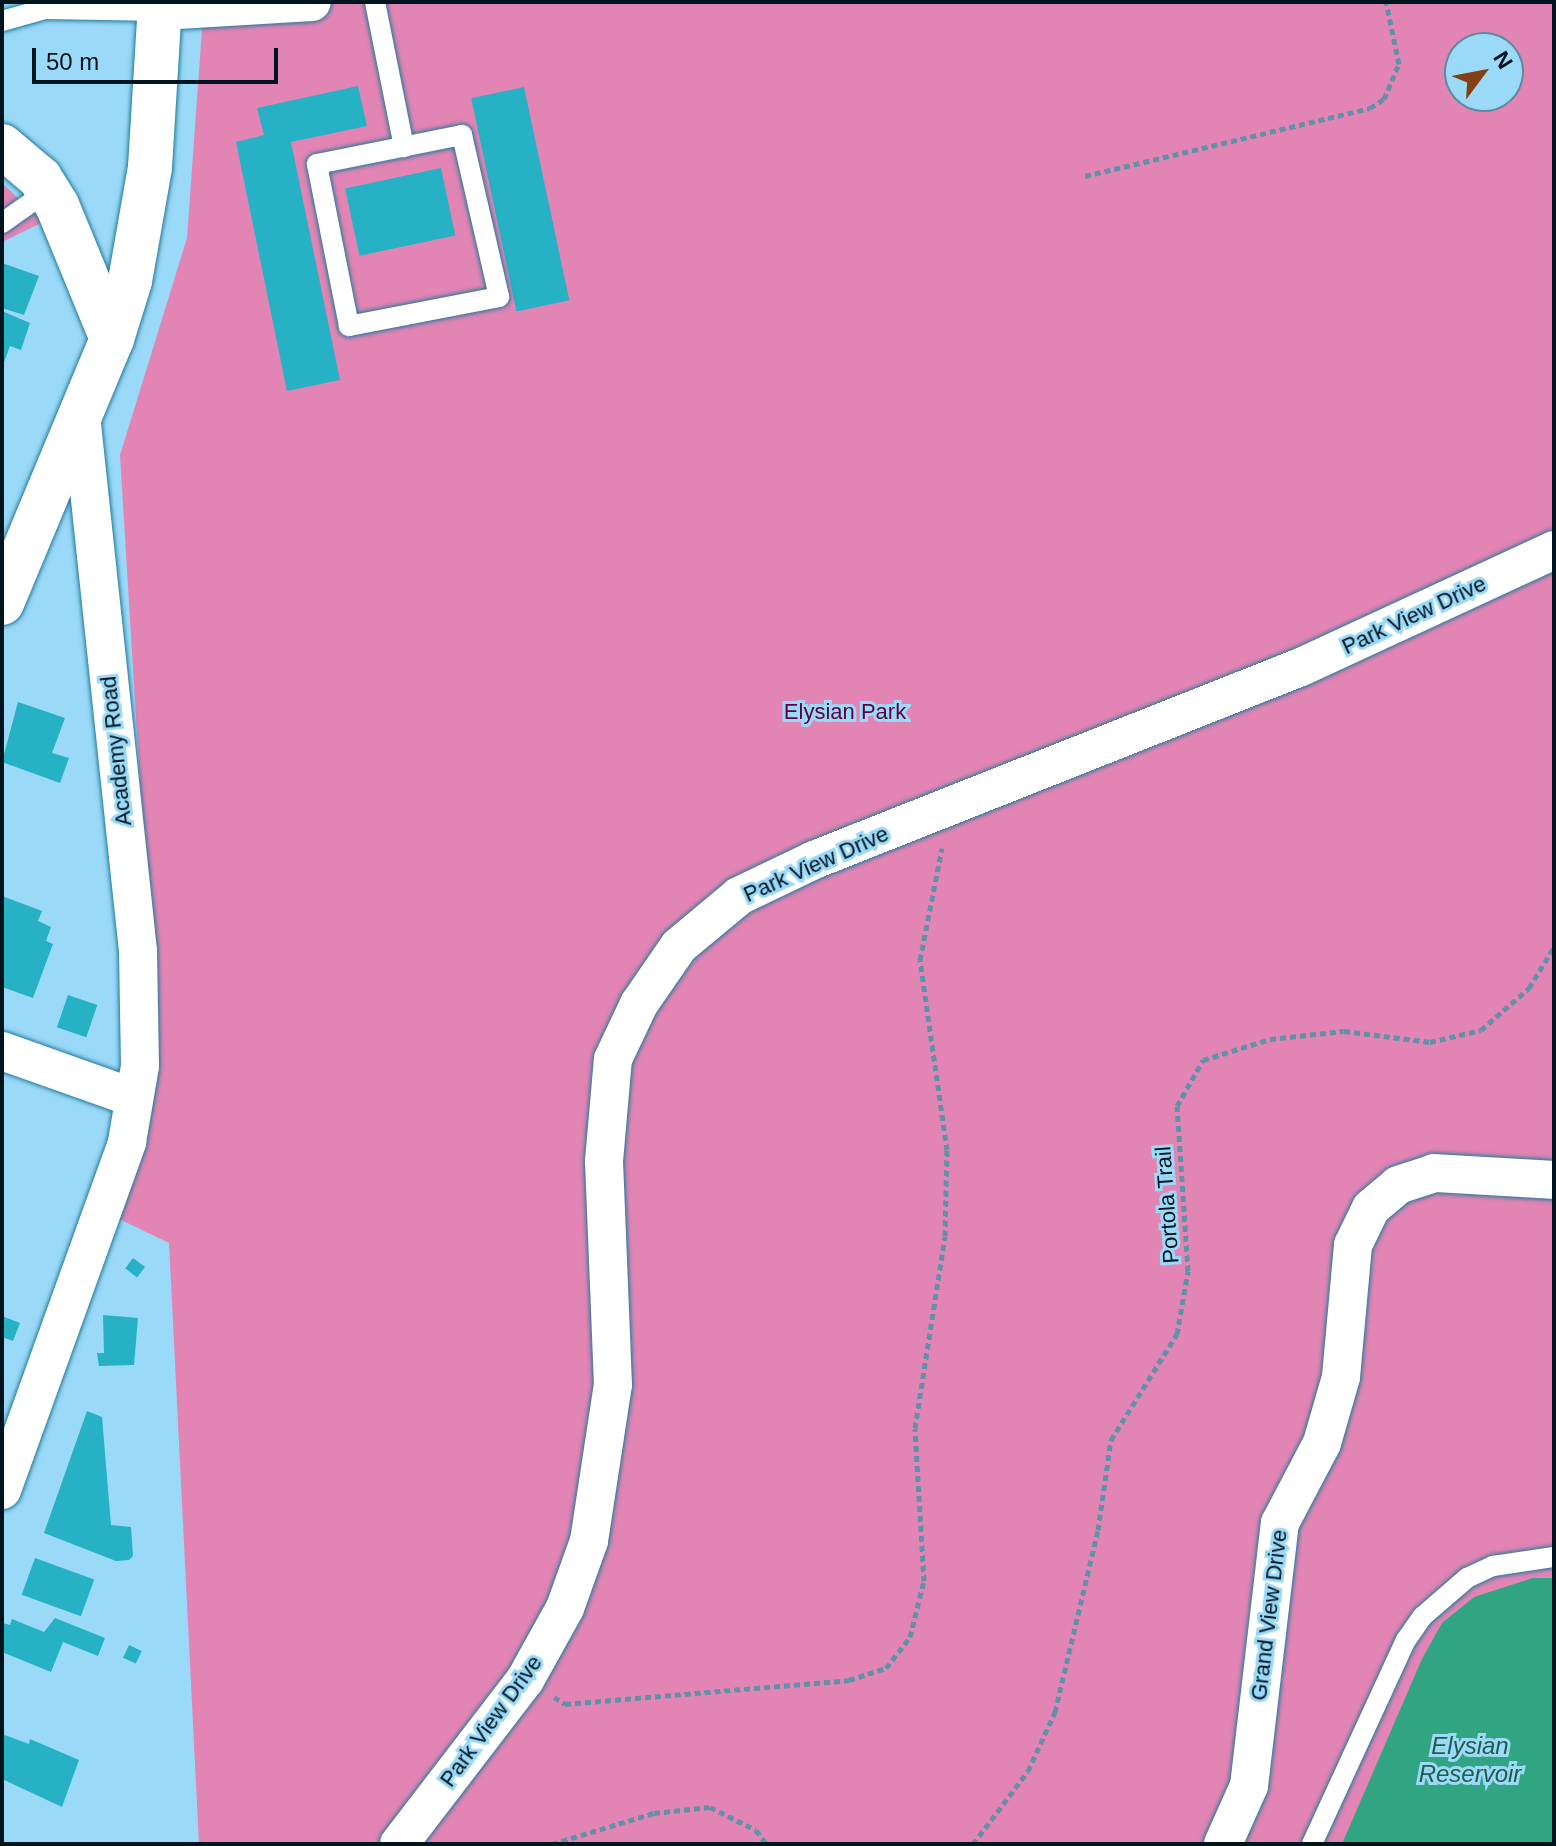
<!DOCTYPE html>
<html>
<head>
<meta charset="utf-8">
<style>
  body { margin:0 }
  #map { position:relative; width:1556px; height:1846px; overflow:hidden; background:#9ad9f7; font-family:Arial,sans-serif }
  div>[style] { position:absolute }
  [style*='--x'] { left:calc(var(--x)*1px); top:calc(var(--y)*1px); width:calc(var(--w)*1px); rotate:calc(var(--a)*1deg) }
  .green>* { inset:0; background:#e385b4 }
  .water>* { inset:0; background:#31a482 }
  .building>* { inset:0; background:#26b1c4; transform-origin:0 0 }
  .path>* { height:5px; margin-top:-2.5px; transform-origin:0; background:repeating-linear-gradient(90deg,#6191a7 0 6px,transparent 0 10px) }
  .roads { filter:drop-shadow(0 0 2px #237a9d) drop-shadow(0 0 2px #237a9d) }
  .lane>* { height:20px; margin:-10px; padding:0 10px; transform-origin:10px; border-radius:10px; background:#fff }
  .street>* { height:38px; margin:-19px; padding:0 19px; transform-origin:19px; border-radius:19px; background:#fff }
  .secondary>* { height:44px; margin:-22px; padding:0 22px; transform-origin:22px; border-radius:22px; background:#fff }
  span { translate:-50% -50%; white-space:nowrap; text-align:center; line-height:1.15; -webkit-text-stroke:6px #9ad9f7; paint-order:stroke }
  .street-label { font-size:22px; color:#00141e }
  .park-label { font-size:22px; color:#62003f }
  .water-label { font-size:24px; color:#225d4b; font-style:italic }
  .frame { position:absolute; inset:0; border:4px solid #00141e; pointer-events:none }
  .north { position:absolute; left:1444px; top:32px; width:80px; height:80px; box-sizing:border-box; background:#9ad9f7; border:2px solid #5c8aa0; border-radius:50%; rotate:58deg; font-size:22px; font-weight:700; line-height:32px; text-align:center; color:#00141e }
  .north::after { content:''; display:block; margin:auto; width:28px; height:36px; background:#834013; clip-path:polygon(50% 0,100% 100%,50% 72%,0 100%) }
  .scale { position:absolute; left:32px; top:48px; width:246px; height:36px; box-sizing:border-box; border:4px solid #00141e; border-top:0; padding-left:10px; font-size:24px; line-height:28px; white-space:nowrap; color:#00141e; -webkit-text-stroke:6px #9ad9f7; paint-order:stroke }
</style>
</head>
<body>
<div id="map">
  <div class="green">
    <i style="clip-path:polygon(evenodd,204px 2px,1554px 2px,1554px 1844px,199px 1844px,169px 1243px,115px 1217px,145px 1141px,158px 1078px,120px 455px,187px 238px,204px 2px,1460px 48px,1508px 48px,1508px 96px,1460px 96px,1460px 48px)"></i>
    <i style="clip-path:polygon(2px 183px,43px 222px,2px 242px)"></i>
  </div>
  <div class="water">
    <i style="clip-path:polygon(1533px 1578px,1554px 1578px,1554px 1844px,1342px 1844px,1422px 1659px,1442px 1623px,1474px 1597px)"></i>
  </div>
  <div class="building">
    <i style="clip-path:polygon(358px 86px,367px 126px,291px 142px,340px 380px,287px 391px,236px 142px,264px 135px,257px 108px)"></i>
    <i style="left:524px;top:87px;width:218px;height:54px;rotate:78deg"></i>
    <i style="left:441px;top:168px;width:69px;height:98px;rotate:78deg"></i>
    <i style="clip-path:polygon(2px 263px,39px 276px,24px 315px,2px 308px)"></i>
    <i style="clip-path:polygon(2px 311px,30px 323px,21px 350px,10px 346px,2px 368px)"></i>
    <i style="clip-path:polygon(18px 702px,65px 718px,52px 753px,69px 758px,60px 783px,2px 762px)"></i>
    <i style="clip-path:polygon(2px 896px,42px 911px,38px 921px,51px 927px,46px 941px,53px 944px,33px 998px,2px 987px)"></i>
    <i style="left:68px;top:995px;width:31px;height:34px;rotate:19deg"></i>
    <i style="left:133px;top:1258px;width:15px;height:13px;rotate:37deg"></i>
    <i style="clip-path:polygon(103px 1315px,138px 1318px,134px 1365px,99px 1366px,97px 1353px,104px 1353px)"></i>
    <i style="clip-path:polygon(2px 1316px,20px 1323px,13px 1341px,2px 1337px)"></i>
    <i style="clip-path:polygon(87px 1411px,102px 1417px,111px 1525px,131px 1527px,133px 1556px,129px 1560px,116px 1561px,44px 1533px)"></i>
    <i style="left:35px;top:1558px;width:63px;height:39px;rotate:20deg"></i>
    <i style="clip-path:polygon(55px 1618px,105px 1638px,98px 1656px,63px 1642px,51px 1672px,2px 1652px,3px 1623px,10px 1625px,12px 1619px,44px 1632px)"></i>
    <i style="left:129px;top:1645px;width:14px;height:14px;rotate:25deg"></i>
    <i style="clip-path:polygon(2px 1734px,29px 1744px,30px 1739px,79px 1760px,62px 1807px,2px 1779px)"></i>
  </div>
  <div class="path">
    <i style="--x:1085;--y:176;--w:293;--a:-13.4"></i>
    <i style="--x:1370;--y:108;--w:17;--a:-33"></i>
    <i style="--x:1384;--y:99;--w:38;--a:-67"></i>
    <i style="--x:1399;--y:64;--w:63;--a:-101.8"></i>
    <i style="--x:554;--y:1697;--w:13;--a:32"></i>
    <i style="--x:565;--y:1704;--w:285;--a:-4.8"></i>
    <i style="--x:849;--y:1680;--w:39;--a:-18"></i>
    <i style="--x:886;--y:1668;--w:39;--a:-52"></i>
    <i style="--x:910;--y:1637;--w:58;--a:-76"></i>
    <i style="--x:924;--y:1581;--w:153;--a:-93.4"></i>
    <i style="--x:915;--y:1428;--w:194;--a:-81.1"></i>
    <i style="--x:945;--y:1236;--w:86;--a:-88.7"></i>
    <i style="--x:947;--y:1150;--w:192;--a:-98.1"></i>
    <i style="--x:920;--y:960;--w:114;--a:-78.9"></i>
    <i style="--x:552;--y:1844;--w:107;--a:-16.9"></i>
    <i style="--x:654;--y:1813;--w:56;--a:-6.1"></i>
    <i style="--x:710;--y:1807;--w:51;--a:26.6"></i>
    <i style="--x:756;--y:1830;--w:17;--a:54"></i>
    <i style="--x:973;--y:1844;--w:91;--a:-53"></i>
    <i style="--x:1028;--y:1771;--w:65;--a:-65.4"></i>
    <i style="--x:1055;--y:1712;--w:187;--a:-76.7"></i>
    <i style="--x:1098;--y:1530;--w:91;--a:-81.8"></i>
    <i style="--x:1111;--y:1440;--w:125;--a:-58.1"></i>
    <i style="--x:1177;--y:1334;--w:64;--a:-80.1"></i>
    <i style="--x:1188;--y:1271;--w:165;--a:-93.8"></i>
    <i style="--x:1177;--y:1106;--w:53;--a:-60.5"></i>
    <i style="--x:1203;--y:1060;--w:70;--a:-17.4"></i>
    <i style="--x:1270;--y:1039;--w:74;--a:-6.2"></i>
    <i style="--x:1344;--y:1031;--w:87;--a:7.3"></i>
    <i style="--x:1430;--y:1042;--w:52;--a:-13.2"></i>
    <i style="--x:1481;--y:1030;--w:64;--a:-41.2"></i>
    <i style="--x:1529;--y:988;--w:48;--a:-58.6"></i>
  </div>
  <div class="roads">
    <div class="lane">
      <i style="--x:375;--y:2;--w:148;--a:78.7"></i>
      <i style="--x:2;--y:21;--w:45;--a:-15.6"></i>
      <i style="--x:45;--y:9;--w:116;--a:1"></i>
      <i style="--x:462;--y:135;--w:166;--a:77.1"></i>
      <i style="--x:499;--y:297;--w:153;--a:169.1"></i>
      <i style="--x:349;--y:326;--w:165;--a:-101.2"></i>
      <i style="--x:317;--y:164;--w:148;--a:-11.3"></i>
      <i style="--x:2;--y:223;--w:35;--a:-35"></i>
      <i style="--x:1312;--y:1844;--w:225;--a:-65.3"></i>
      <i style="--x:1406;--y:1640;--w:29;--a:-55"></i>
      <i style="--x:1423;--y:1616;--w:58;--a:-40.8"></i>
      <i style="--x:1467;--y:1578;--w:29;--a:-25"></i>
      <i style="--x:1493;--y:1566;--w:62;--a:-8.4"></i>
    </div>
    <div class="street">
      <i style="--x:161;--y:11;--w:151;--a:-3.4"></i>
      <i style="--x:2;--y:1051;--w:140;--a:19.6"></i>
      <i style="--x:2;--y:1490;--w:370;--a:-70.2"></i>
      <i style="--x:127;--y:1142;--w:77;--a:-80.3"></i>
      <i style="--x:140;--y:1066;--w:115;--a:-91"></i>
      <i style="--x:138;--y:951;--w:539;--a:-96.07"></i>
      <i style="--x:399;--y:1844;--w:207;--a:-52.5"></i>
      <i style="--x:525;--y:1680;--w:82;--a:-60.9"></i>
      <i style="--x:565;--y:1608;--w:71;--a:-70.3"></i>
      <i style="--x:589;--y:1541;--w:158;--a:-81.3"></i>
      <i style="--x:613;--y:1385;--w:224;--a:-92.3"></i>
      <i style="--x:604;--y:1161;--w:102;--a:-85"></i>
      <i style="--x:613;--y:1059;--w:61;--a:-64.7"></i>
      <i style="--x:639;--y:1004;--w:70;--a:-55.4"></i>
      <i style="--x:679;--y:946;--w:78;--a:-39.8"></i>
      <i style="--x:739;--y:896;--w:83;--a:-25.6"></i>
      <i style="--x:814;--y:860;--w:524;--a:-21.62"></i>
      <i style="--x:1301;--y:667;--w:279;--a:-24.8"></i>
      <i style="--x:1223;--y:1844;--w:64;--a:-65.9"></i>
      <i style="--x:1249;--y:1786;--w:265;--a:-83.3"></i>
      <i style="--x:1280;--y:1523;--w:90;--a:-62.3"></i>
      <i style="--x:1322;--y:1443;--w:69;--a:-73.9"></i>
      <i style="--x:1341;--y:1377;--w:133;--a:-84.8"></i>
      <i style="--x:1353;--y:1245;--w:41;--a:-64.1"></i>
      <i style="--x:1371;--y:1208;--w:35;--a:-40"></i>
      <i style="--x:1398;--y:1185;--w:38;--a:-18"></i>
      <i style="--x:1434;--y:1173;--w:120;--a:3.3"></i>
    </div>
    <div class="secondary">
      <i style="--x:2;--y:146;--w:50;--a:40.1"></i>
      <i style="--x:40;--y:178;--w:32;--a:58"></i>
      <i style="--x:57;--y:205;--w:145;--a:67.7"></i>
      <i style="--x:2;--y:603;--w:286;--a:-67.4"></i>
      <i style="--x:112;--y:339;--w:61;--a:-72.8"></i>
      <i style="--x:130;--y:281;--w:116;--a:-80"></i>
      <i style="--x:150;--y:167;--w:165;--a:-86.5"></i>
    </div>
  </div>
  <div class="street-label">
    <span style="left:1414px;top:615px;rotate:-25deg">Park View Drive</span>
    <span style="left:116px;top:751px;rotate:-96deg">Academy Road</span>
    <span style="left:816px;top:864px;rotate:-24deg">Park View Drive</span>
    <span style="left:1167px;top:1205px;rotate:-94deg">Portola Trail</span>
    <span style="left:1269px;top:1615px;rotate:-83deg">Grand View Drive</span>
    <span style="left:491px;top:1721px;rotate:-54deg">Park View Drive</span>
  </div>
  <div class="park-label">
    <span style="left:845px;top:712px">Elysian Park</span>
  </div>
  <div class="water-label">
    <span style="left:1470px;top:1760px">Elysian<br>Reservoir</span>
  </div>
  <div class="frame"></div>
  <div class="north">N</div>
  <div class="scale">50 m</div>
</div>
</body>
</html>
